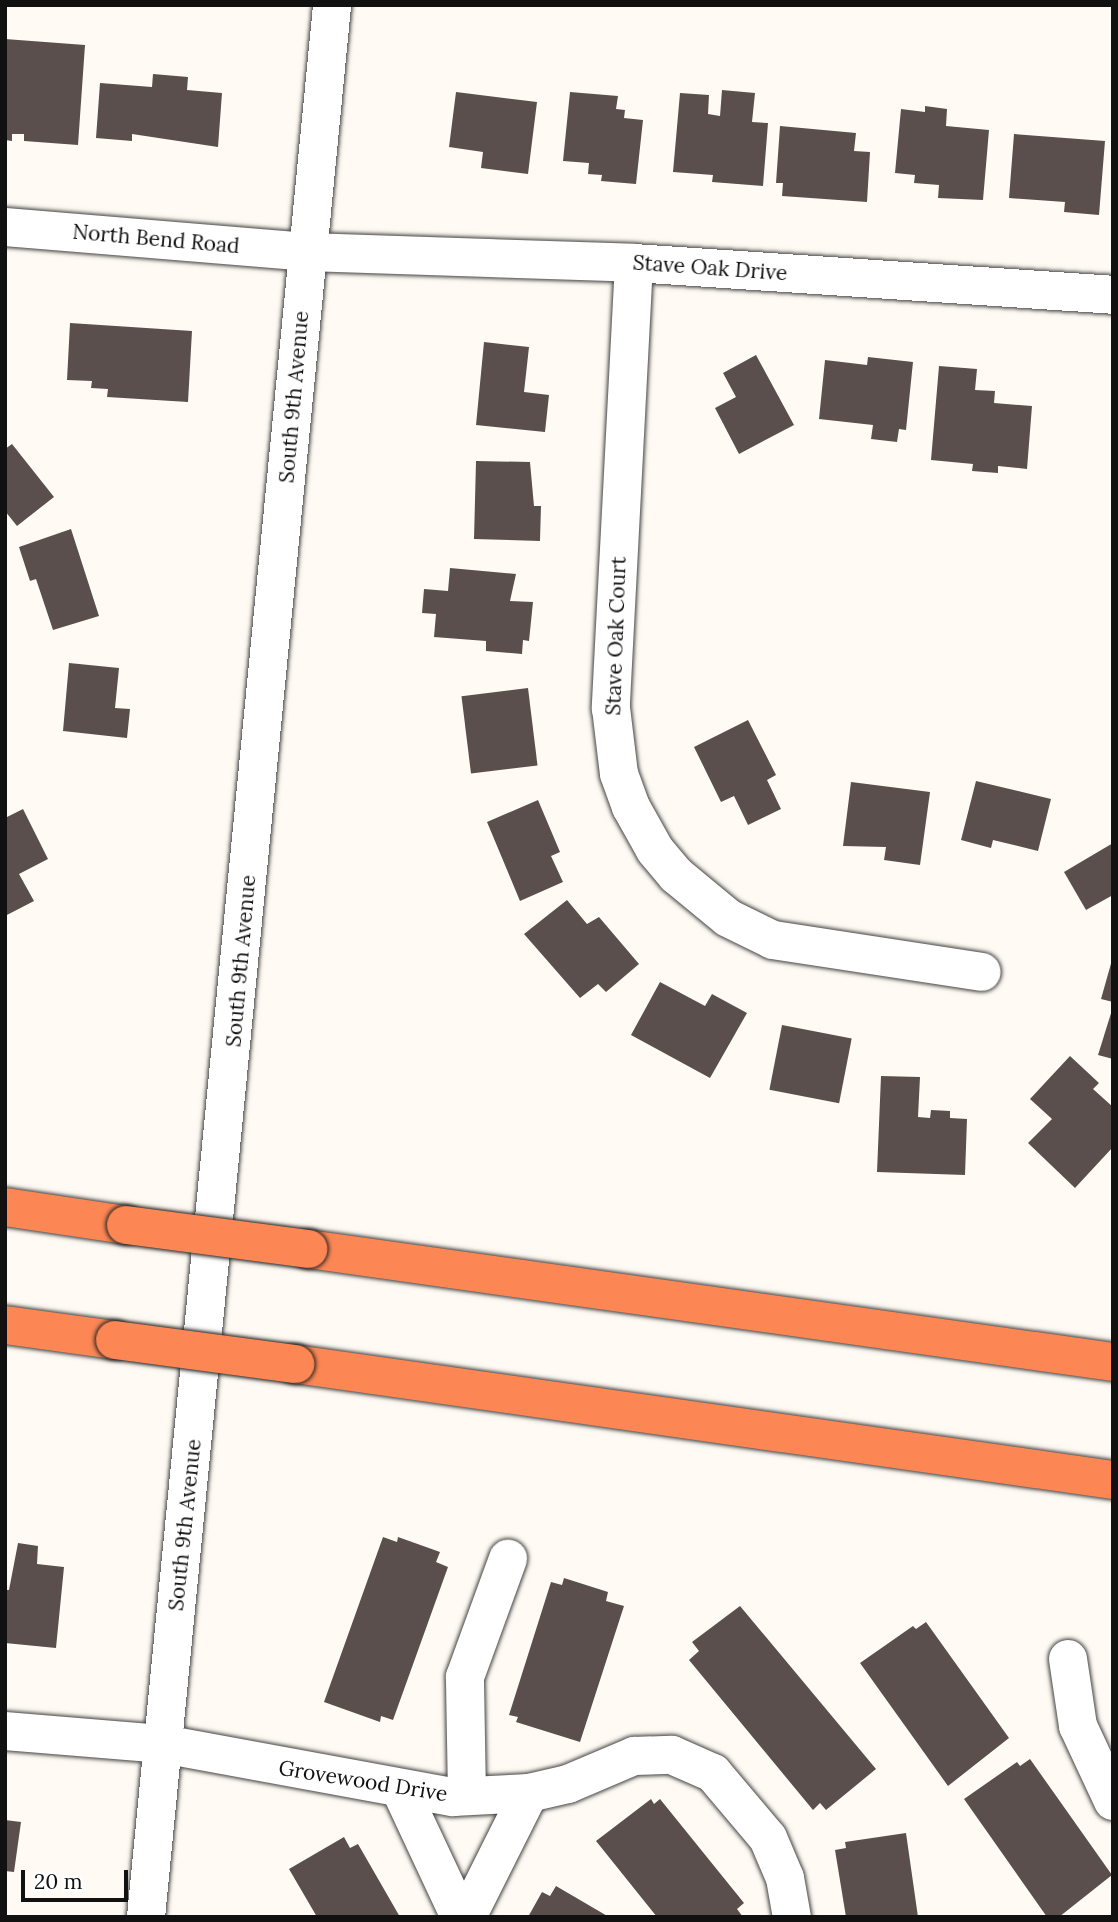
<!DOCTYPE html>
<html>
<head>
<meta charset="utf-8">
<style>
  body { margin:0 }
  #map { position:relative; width:1118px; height:1922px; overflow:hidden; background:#fffbf4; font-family:Lora,serif }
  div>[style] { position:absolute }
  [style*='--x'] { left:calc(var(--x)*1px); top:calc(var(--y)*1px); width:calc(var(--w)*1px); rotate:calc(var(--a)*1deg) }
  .building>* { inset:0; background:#5a4f4c; transform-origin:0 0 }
  .roads { filter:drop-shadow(0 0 2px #444) drop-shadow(0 0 2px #444) }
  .minor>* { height:38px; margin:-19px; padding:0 19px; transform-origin:19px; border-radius:19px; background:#fff }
  .highway>* { height:38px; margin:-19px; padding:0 19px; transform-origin:19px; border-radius:19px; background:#fd8754 }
  .bridges { filter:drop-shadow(0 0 2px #222) drop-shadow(0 0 2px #222) }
  .highway-bridge>* { height:38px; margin:-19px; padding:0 19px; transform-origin:19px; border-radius:19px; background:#fd8754 }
  span { translate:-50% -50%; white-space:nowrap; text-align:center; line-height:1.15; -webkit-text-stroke:7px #fff; paint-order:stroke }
  .street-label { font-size:21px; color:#111 }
  .frame { position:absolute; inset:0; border:7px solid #111; pointer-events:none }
  .scale { position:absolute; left:21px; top:1870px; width:107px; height:32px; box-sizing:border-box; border:4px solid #111; border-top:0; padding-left:9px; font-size:21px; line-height:24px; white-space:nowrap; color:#111; -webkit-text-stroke:5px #fff; paint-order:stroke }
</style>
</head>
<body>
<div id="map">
  <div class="building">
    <i style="clip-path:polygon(5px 39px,85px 45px,78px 145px,24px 141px,24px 134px,12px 134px,12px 141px,5px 140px)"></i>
    <i style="clip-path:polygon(153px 74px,188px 77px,187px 90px,222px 93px,218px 147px,132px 134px,132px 141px,96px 138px,100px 83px,152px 87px)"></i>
    <i style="clip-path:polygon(722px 90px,755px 93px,752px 122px,768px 123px,763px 186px,712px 182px,713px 175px,673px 172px,680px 93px,709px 95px,708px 114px,720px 116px)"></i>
    <i style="clip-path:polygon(456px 92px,537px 102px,528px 174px,481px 168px,483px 152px,449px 147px)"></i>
    <i style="clip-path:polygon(570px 92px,618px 96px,616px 109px,625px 110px,624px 118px,643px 120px,636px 184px,601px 181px,602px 175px,588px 174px,589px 163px,563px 161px)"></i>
    <i style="clip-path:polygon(925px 106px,947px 109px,946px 126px,989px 130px,983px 200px,938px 198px,939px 185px,914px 183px,915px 175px,895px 173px,901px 109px,925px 112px)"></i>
    <i style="clip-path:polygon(780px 126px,856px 133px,854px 151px,870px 152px,867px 202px,782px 196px,783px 183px,776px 183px)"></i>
    <i style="clip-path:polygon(1014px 134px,1105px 141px,1099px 215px,1064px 212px,1065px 202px,1009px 198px)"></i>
    <i style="clip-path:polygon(70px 323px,192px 331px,188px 402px,107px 397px,108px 389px,91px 388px,92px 381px,67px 380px)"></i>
    <i style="clip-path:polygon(484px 342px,529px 347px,524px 392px,549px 395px,545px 432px,476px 425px)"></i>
    <i style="clip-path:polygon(756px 355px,794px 425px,739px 454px,715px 408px,736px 397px,723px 373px)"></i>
    <i style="clip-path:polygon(868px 357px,913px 362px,906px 430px,899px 429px,897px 442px,871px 439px,873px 425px,819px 419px,825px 360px,867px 365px)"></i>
    <i style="clip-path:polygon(939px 366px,977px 369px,975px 390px,995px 391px,994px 403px,1032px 406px,1027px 469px,998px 466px,998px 473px,972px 471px,973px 464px,931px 460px)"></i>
    <i style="clip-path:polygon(12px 444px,54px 497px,17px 526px,5px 511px,5px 449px)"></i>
    <i style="clip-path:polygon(476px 461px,530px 462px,534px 506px,541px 506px,540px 541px,474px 539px)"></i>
    <i style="clip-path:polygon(71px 529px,99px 616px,53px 630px,36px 579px,30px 581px,19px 547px)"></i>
    <i style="clip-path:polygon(450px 568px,516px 574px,510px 601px,533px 602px,529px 641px,523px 640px,522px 654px,486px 651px,486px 641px,434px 637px,436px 614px,422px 613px,424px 589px,448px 591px)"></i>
    <i style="clip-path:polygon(69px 663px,119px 668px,115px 708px,130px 709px,127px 738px,63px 731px)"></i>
    <i style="left:528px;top:688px;width:78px;height:67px;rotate:83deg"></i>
    <i style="clip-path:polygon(748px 720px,776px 775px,767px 780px,781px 809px,748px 825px,734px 796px,721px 802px,694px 747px)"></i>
    <i style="clip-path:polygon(976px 781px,1051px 799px,1038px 851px,993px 840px,991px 848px,961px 840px)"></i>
    <i style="clip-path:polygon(851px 782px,930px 792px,920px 865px,884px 860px,886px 847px,843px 846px)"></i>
    <i style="clip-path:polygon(538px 800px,560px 852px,551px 856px,563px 882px,520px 901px,487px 822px)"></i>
    <i style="clip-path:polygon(23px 809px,48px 859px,19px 874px,34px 901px,5px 916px,5px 818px)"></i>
    <i style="clip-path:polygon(1113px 843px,1113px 895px,1086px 910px,1064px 872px)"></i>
    <i style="clip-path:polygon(567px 900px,587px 924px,599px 917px,639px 964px,606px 992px,598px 984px,580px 998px,524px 934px)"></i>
    <i style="clip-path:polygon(1112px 960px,1113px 960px,1113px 1002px,1101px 999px)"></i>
    <i style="clip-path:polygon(660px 982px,705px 1006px,712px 994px,747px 1013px,710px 1078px,631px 1035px)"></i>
    <i style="clip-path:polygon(1112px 1010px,1113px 1010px,1113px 1059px,1098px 1055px)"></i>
    <i style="left:782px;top:1025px;width:71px;height:66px;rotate:11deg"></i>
    <i style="clip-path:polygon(1070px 1056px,1099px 1083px,1093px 1089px,1113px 1107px,1113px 1147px,1075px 1188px,1028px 1143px,1052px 1119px,1030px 1099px)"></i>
    <i style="clip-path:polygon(881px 1076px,920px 1077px,918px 1117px,930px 1118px,931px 1110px,950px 1111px,950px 1118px,967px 1119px,965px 1175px,877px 1172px)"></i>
    <i style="clip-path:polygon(383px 1537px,397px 1542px,398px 1537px,440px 1552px,436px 1562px,448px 1567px,393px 1720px,381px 1716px,380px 1722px,324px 1702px)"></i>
    <i style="clip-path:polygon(18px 1543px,38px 1546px,37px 1564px,64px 1567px,56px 1648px,5px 1643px,5px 1590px,9px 1590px)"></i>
    <i style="clip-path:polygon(564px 1578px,608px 1592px,606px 1601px,624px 1606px,580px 1742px,516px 1722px,518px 1717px,509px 1715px,551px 1582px,562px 1585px)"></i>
    <i style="clip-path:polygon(740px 1606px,876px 1769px,826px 1810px,820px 1803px,813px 1810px,689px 1660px,699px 1651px,692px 1642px)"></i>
    <i style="clip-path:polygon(926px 1622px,1009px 1738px,948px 1786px,860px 1663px,913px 1626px,916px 1629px)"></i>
    <i style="clip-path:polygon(1030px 1759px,1112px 1875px,1059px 1917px,1047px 1917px,964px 1799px,1017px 1762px,1020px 1766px)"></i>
    <i style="clip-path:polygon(651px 1799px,654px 1804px,660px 1799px,744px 1903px,737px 1909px,743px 1917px,657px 1917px,596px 1841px)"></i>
    <i style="clip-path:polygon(5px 1820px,21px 1822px,14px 1872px,5px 1871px)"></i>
    <i style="clip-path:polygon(906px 1833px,918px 1917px,846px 1917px,835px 1850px,846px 1848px,845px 1842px)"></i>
    <i style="clip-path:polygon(344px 1837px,350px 1848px,358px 1844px,400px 1917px,317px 1917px,289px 1869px)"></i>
    <i style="clip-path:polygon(556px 1886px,609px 1917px,528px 1917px,542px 1892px,550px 1896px)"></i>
  </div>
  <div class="roads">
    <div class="minor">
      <i style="--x:5;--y:227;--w:303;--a:4.7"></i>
      <i style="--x:307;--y:252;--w:327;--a:1.9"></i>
      <i style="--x:634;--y:263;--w:480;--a:3.8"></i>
      <i style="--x:634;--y:263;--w:446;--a:93"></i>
      <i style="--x:611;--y:708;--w:66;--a:83.1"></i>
      <i style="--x:619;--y:774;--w:35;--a:70"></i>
      <i style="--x:631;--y:807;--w:49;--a:60.8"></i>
      <i style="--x:655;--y:850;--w:33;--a:50"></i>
      <i style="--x:676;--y:875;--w:67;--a:39.6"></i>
      <i style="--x:728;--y:918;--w:50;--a:26.1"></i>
      <i style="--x:773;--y:940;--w:211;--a:8.7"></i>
      <i style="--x:1068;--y:1659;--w:68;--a:81.5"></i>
      <i style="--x:1078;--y:1726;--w:83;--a:65"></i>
      <i style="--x:5;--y:1731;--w:159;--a:4.7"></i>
      <i style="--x:163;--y:1744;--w:295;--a:10.4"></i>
      <i style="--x:453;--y:1797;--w:76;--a:-3"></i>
      <i style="--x:529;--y:1793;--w:40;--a:-13"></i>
      <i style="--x:568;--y:1784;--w:72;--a:-23"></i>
      <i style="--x:634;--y:1756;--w:38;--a:-2"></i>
      <i style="--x:672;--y:1755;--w:45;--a:23.7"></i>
      <i style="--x:713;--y:1773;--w:85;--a:49.8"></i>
      <i style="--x:768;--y:1838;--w:43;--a:67"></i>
      <i style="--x:785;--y:1878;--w:40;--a:80"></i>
      <i style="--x:401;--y:1791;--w:139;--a:64.9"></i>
      <i style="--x:467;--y:1796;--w:119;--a:-91"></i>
      <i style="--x:465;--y:1677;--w:126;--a:-70"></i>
      <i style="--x:146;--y:1917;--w:1921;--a:-84.44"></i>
      <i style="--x:467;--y:1917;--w:139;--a:-63.4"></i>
    </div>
    <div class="highway">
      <i style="--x:5;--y:1207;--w:122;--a:8.5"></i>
      <i style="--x:308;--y:1249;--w:813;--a:7.99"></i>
      <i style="--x:5;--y:1325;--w:111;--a:7.8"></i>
      <i style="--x:295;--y:1364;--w:826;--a:8.07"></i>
    </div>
  </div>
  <div class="bridges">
    <div class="highway-bridge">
      <i style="--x:126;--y:1225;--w:184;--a:7.5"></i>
      <i style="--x:115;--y:1340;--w:182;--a:7.6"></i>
    </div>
  </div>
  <div class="street-label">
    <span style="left:156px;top:239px;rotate:5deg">North Bend Road</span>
    <span style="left:710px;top:268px;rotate:4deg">Stave Oak Drive</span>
    <span style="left:294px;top:397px;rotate:-85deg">South 9th Avenue</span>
    <span style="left:616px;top:636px;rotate:-88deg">Stave Oak Court</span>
    <span style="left:241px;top:961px;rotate:-85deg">South 9th Avenue</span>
    <span style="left:185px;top:1525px;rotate:-84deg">South 9th Avenue</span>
    <span style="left:363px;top:1781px;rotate:9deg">Grovewood Drive</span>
  </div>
  <div class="frame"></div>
  <div class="scale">20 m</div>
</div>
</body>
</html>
